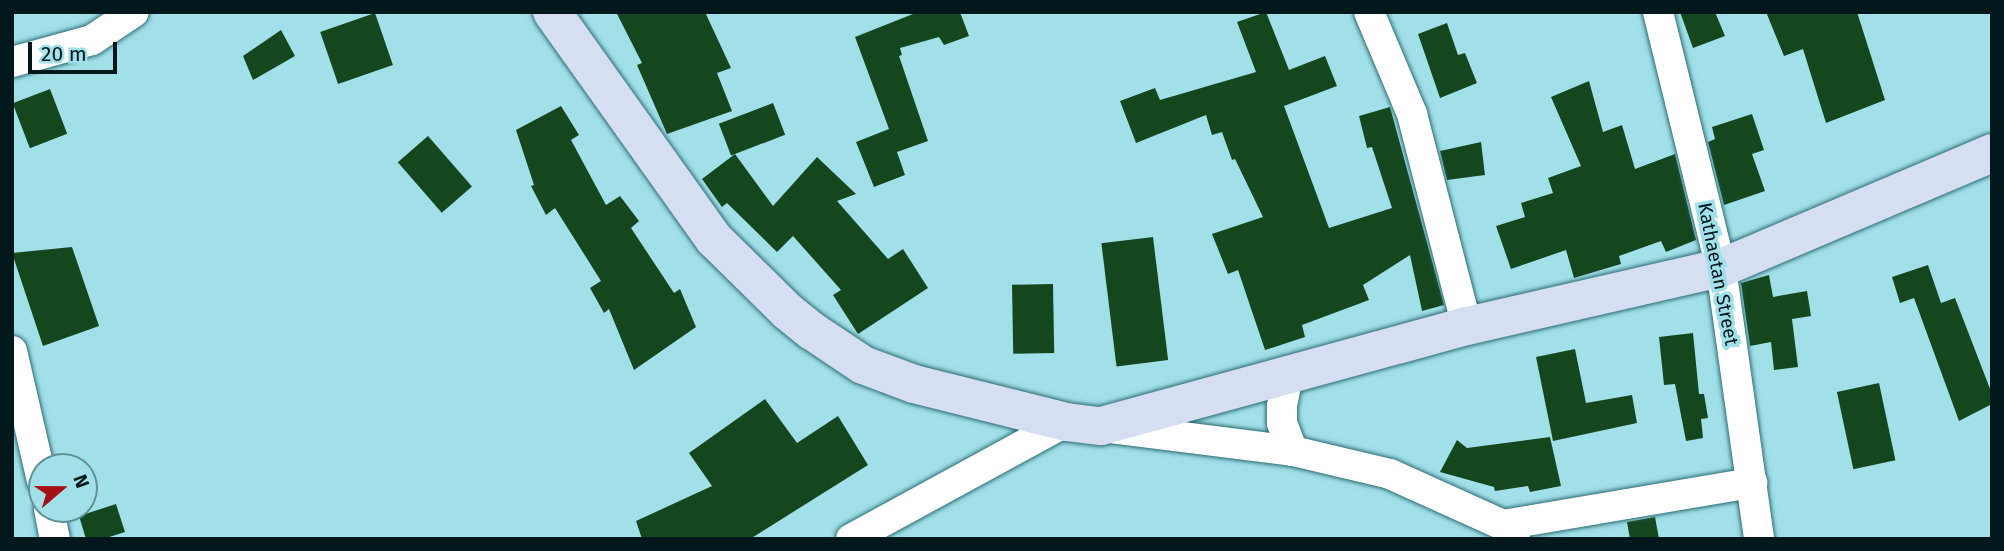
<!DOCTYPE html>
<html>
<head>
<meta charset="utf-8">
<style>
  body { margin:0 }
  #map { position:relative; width:2004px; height:551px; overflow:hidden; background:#a1e0e9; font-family:"Fira Sans",sans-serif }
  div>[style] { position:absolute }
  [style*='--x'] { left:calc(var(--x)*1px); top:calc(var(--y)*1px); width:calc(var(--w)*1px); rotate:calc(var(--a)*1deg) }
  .building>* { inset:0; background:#15471f; transform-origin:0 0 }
  .roads { filter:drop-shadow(0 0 2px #2d6c74) drop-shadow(0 0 2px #2d6c74) }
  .street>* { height:30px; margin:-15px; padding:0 15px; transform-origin:15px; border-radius:15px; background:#fff }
  .secondary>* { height:38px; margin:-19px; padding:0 19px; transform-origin:19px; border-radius:19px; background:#d6def2 }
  span { translate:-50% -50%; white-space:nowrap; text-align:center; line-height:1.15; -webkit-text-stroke:7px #a1e0e9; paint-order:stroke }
  .street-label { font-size:19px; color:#00181c }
  .frame { position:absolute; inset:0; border:14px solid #00181c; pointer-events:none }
  .north { position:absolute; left:28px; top:453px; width:70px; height:70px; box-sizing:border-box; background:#a1e0e9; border:2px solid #619097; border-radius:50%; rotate:70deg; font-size:19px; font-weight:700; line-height:28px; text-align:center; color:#00181c }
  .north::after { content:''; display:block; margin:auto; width:24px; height:32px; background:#a61014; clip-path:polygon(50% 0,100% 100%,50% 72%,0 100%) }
  .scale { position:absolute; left:28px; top:42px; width:89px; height:32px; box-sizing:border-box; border:4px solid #00181c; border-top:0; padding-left:9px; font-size:21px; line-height:24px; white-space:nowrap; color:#00181c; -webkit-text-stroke:5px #a1e0e9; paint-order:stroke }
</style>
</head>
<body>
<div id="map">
  <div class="building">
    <i style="clip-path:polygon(616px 12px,705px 12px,731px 68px,717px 73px,732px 111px,667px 134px,637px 65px,642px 63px)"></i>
    <i style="clip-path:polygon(918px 12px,960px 12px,969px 36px,944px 45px,939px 37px,900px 48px,902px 55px,899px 56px,928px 141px,897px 152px,905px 175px,874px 187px,856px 142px,889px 129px,855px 37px)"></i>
    <i style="clip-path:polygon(1266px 12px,1289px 70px,1325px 56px,1337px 86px,1284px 106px,1329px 228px,1392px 208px,1372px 147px,1367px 148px,1359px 116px,1390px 107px,1444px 305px,1422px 311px,1410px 255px,1363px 285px,1369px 300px,1302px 325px,1305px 337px,1265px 350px,1238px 270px,1228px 274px,1212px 234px,1263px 217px,1235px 159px,1232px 160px,1222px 132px,1212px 135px,1206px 115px,1136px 143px,1120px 101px,1155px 88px,1160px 100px,1256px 72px,1237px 22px)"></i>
    <i style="clip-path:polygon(1680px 12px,1715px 12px,1725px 36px,1693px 48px)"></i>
    <i style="clip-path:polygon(1766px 12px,1857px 12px,1885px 100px,1826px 123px,1803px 49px,1784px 56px)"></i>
    <i style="left:375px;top:13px;width:55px;height:58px;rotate:71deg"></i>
    <i style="clip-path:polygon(1447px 23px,1458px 55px,1465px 53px,1477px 83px,1440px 98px,1418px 34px)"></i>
    <i style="clip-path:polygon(281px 30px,295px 56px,253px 80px,243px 56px)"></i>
    <i style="clip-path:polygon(1589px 81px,1603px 132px,1622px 125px,1635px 169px,1675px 154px,1696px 240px,1666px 252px,1661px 241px,1619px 256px,1621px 264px,1574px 278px,1566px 250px,1511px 269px,1496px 226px,1525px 217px,1521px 203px,1553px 193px,1548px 178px,1581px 166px,1551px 97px)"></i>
    <i style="left:50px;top:89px;width:48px;height:40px;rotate:69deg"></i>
    <i style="left:773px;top:103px;width:34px;height:58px;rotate:69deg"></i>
    <i style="clip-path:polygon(561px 106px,579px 135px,571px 140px,606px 205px,620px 196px,639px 221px,631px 228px,674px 293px,680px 289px,696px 327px,634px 370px,609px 309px,604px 313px,590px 288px,601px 281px,555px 208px,546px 215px,531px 186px,534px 185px,516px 130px)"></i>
    <i style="clip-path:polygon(1752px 114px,1764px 150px,1752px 154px,1765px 191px,1724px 205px,1708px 142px,1715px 139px,1712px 127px)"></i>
    <i style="left:428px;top:136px;width:67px;height:40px;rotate:49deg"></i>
    <i style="clip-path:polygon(1481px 142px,1485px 175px,1447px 180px,1440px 151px)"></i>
    <i style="clip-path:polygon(735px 154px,773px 206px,817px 157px,856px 194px,837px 201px,888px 259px,903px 249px,928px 288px,858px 334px,833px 295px,841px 290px,793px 236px,777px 252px,727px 203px,722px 207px,702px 179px)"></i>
    <i style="left:1153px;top:237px;width:124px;height:52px;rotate:83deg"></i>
    <i style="clip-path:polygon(72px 247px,99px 326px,43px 346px,12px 253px)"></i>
    <i style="clip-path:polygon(1928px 265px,1941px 303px,1955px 298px,1992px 394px,1992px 404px,1959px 421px,1914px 298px,1900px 303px,1892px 277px)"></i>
    <i style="clip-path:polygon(1769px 275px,1773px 297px,1807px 291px,1811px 316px,1792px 319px,1798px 367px,1774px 370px,1771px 342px,1750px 346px,1741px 283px)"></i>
    <i style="left:1053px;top:284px;width:69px;height:41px;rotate:89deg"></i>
    <i style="clip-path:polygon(1693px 333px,1699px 394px,1704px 394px,1708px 418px,1701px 419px,1703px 438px,1686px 441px,1675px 384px,1664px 385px,1659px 337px)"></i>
    <i style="clip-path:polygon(1575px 349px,1586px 403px,1632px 395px,1637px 423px,1553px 441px,1536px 357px)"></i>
    <i style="left:1879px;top:383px;width:79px;height:43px;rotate:78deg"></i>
    <i style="clip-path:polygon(765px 399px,797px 443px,838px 416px,868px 465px,750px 539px,642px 539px,636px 521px,712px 486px,689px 453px)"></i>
    <i style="clip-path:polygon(1550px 437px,1561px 486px,1530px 492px,1528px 486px,1495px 491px,1494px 487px,1440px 472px,1457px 440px,1467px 448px)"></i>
    <i style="clip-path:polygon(116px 504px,125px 532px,103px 539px,86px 539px,79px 516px)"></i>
    <i style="clip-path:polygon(1655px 517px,1659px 539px,1630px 539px,1627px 522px)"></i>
  </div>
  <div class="roads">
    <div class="street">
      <i style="--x:1369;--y:12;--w:111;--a:67.1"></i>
      <i style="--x:1412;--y:114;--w:219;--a:75.5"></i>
      <i style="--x:1658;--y:12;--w:264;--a:76.2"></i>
      <i style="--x:1721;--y:268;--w:274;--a:82"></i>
      <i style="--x:12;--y:62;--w:83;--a:-15.4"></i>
      <i style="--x:92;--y:40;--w:50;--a:-33.7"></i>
      <i style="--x:12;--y:351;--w:133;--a:77"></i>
      <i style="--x:1288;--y:375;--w:32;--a:101"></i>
      <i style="--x:1282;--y:406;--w:17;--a:90"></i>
      <i style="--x:1282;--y:423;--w:30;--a:69"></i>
      <i style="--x:1111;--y:428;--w:183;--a:7.2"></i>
      <i style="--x:1293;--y:451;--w:100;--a:13.3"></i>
      <i style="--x:1390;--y:474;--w:124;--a:24.3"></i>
      <i style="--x:1503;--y:525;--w:18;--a:49"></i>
      <i style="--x:49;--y:509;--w:31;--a:79"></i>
      <i style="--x:1503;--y:525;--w:253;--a:-9.6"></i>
      <i style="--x:851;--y:539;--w:245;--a:-28.6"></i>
    </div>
    <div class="secondary">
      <i style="--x:552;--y:12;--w:279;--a:54.5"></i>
      <i style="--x:714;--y:239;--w:103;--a:44.6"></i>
      <i style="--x:787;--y:311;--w:32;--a:39"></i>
      <i style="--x:812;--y:331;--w:61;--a:33.7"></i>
      <i style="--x:863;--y:365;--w:54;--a:20.4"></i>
      <i style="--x:914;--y:384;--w:157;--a:14"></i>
      <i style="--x:1066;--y:422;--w:35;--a:7"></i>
      <i style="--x:1101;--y:426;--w:379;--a:-15.3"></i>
      <i style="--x:1467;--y:326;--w:261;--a:-12.9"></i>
      <i style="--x:1721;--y:268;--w:294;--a:-23"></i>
    </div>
  </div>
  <div class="street-label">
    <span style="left:1718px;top:274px;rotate:79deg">Kathaetan Street</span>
  </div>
  <div class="frame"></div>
  <div class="north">N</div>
  <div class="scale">20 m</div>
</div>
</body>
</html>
